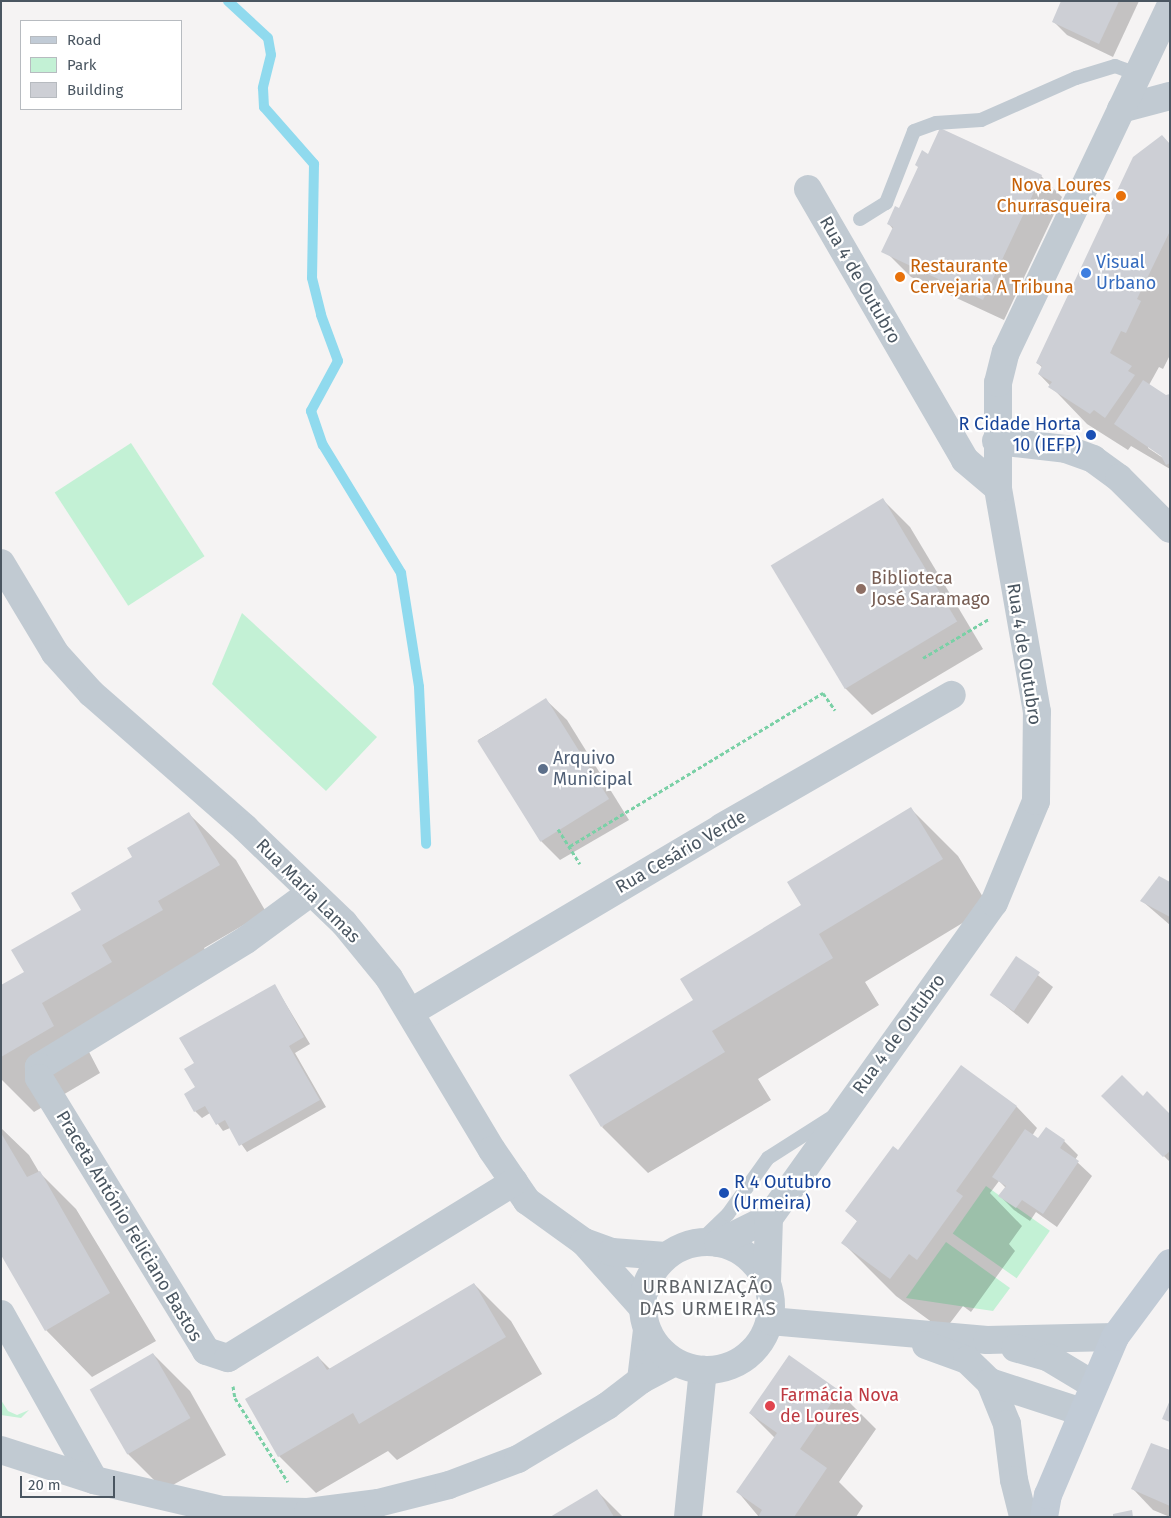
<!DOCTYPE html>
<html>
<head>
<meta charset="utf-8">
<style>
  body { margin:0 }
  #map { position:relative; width:1171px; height:1518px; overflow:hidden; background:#f5f3f3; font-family:"Fira Sans",sans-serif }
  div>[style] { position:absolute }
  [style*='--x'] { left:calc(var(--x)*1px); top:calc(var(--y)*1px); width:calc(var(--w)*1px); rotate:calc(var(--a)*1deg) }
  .green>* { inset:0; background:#c3f1d5; transform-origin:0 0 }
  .shadow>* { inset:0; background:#0003 }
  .stream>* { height:10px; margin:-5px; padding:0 5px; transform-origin:5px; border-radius:5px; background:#90daee }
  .building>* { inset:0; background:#cdcfd5; transform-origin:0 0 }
  .path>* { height:3px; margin-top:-1.5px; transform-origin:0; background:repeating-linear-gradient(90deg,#7ad0a6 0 4px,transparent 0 6.5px) }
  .service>* { height:14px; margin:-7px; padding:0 7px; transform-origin:7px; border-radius:7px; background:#c1cad2 }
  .minor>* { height:28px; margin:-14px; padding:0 14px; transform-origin:14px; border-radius:14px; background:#c1cad2 }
  .tertiary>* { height:28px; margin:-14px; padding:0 14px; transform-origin:14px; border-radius:14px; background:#c1cad2 }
  .tertiary>.ring { margin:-14px; padding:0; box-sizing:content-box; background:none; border:28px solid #c1cad2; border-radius:50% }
  .secondary>* { height:28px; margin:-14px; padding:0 14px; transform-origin:14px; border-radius:14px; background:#c1cbd6 }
  .dots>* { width:14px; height:14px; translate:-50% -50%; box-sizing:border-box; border:2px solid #fff; border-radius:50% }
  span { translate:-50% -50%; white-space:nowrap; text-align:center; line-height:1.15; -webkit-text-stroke:4.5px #fff; paint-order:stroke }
  .food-label { font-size:18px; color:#c56008 }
  .right { translate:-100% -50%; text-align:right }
  .left { translate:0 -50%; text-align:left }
  .shop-label { font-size:18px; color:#366cbe }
  .street-label { font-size:18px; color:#4a5661 }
  .transit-label { font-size:18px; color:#164399 }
  .education-label { font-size:18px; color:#785e54 }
  .service-label { font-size:18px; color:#4e5e75 }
  .health-label { font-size:18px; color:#be3a42 }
  .neighbourhood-label { font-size:19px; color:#5f6368; letter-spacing:1px }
  .frame { position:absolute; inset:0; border:2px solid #4a5661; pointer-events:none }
  .legend { position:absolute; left:20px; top:20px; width:162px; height:90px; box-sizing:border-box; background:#fff; border:1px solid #b7bbc0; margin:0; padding:6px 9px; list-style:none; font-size:15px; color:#4a5661 }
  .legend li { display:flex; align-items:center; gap:10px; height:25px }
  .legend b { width:25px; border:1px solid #b7bbc0 }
  .scale { position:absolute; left:20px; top:1476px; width:95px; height:22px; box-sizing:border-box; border:2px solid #4a5661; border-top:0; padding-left:6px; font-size:15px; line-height:18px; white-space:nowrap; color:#4a5661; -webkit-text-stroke:4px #fff; paint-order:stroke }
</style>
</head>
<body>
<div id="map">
  <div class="green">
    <i style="left:131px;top:443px;width:135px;height:91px;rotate:57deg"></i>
    <i style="clip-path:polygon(242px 613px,377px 737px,326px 791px,212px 684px)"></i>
    <i style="left:986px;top:1186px;width:78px;height:58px;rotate:35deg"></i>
    <i style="clip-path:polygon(946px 1242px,1010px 1288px,993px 1311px,906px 1298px)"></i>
    <i style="clip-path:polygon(1px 1400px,8px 1411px,17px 1415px,29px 1410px,21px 1418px,1px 1415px)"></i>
  </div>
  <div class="shadow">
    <i style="clip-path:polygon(1063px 1px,1139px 1px,1113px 57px,1067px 35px,1053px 21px)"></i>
    <i style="clip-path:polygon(evenodd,1170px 144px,1170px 355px,1163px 369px,1159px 367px,1149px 385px,1165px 396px,1170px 395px,1170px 469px,1131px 446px,1128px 450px,1087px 424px,1039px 374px,1043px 368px,1037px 363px,1170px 144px,1148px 445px,1167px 458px,1166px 460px,1148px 448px,1148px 445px)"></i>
    <i style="clip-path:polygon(929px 155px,1041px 176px,1062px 197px,1004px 320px,911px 277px,884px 250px,893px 229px,888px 223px,899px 210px)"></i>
    <i style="clip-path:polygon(883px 500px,910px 527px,983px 649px,872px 715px,845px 688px)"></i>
    <i style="clip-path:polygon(546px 700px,567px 720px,629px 820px,560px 860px,540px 840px,478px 740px)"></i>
    <i style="clip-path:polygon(911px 809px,958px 856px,989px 907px,865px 982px,879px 1005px,758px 1079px,771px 1100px,648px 1173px,602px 1127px,695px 1000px)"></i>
    <i style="clip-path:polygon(189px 814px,236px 860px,266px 912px,204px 948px,209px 957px,88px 1050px,100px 1073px,34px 1112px,1px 1079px,1px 987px,25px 973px,134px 857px)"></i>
    <i style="clip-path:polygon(1170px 884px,1170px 925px,1141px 900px)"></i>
    <i style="clip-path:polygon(1016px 958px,1053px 987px,1028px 1024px,992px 995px)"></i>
    <i style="clip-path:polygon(275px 986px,310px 1044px,295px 1053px,326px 1107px,247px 1152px,230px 1128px,223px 1131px,210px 1113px,202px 1118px,195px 1111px,196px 1064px)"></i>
    <i style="clip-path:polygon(961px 1067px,1017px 1107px,1037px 1128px,1032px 1136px,1038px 1140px,1046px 1129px,1064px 1141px,1078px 1155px,1075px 1160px,1092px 1176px,1057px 1227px,1036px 1212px,1030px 1221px,1014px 1210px,1000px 1196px,1006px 1188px,999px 1181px,990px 1193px,1022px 1226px,1009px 1244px,1015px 1251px,971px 1312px,963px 1306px,944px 1331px,896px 1296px,843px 1243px,858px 1222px,847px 1211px,898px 1152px)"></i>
    <i style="clip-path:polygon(1143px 1097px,1170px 1116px,1170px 1162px,1116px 1109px)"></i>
    <i style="clip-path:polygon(1px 1128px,29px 1155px,39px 1172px,76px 1209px,156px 1341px,92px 1377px,46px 1330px,1px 1253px)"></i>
    <i style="clip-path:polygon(474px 1284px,511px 1321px,542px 1374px,397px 1460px,388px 1451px,316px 1493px,279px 1456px,318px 1357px,330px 1369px)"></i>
    <i style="clip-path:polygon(153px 1354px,190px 1391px,226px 1455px,164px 1490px,127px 1453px)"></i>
    <i style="clip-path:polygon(839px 1392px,876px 1429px,839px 1482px,863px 1506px,856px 1517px,759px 1517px,738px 1492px,775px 1438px,750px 1413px)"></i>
    <i style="clip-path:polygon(1170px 1452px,1170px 1517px,1153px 1510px,1133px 1489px)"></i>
    <i style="clip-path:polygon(597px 1491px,623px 1517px,552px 1517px)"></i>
  </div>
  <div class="stream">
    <i style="--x:228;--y:1;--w:54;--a:42.8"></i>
    <i style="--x:268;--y:38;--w:17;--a:80"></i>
    <i style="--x:271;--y:55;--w:34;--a:104"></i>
    <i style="--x:263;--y:88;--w:19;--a:87"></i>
    <i style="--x:264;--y:107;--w:76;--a:48.7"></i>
    <i style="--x:314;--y:164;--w:114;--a:91"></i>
    <i style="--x:312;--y:278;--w:38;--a:76"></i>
    <i style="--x:321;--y:315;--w:49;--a:69.7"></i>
    <i style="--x:338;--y:361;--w:57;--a:118.4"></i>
    <i style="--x:311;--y:411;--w:36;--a:71"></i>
    <i style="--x:323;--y:445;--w:150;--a:58.6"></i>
    <i style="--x:401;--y:573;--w:115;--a:81"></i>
    <i style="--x:419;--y:687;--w:157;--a:87.4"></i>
  </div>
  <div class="building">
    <i style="clip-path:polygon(1061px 1px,1119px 1px,1099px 44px,1052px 22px)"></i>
    <i style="clip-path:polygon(940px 128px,1042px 175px,983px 300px,881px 252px,893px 227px,887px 224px,895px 206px,899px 208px,918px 167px,915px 165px,922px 150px,928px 154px)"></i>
    <i style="clip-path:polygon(1162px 135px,1170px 144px,1170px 231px,1137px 299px,1141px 301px,1126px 333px,1121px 331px,1110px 353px,1132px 366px,1128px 371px,1135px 375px,1105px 418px,1094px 410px,1090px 414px,1048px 387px,1052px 382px,1038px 374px,1042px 366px,1036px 363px,1133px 157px)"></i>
    <i style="clip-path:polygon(1143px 380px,1166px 395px,1170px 394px,1170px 463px,1166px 465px,1161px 456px,1114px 424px)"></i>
    <i style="left:883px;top:498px;width:144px;height:131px;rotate:59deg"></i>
    <i style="left:546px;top:698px;width:119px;height:81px;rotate:58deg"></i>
    <i style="clip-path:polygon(911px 807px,943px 859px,819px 934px,833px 958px,712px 1031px,725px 1052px,601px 1127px,569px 1075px,693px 1000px,680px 979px,801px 905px,787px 882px)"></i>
    <i style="clip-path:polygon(189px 812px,220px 865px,158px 901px,163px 910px,102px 945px,112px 962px,42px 1003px,54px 1026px,1px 1057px,1px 985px,24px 972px,11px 950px,81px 910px,71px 893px,132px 857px,127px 848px)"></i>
    <i style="clip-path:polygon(1159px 876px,1170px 882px,1170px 917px,1140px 901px)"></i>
    <i style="left:1016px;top:956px;width:29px;height:47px;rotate:34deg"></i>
    <i style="clip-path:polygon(275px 984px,304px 1037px,289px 1046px,320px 1100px,239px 1146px,225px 1120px,216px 1125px,205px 1106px,194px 1112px,184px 1094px,195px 1087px,184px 1069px,194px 1063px,179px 1038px)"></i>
    <i style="clip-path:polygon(961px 1065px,1017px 1106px,956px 1191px,963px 1196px,917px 1260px,909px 1254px,890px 1279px,841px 1243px,857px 1221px,845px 1211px,893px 1146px,898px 1150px)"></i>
    <i style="clip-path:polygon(1122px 1075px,1143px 1096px,1147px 1091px,1170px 1114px,1170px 1151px,1163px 1157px,1101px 1096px)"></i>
    <i style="clip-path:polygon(1046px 1127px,1065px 1140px,1060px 1148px,1079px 1161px,1043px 1214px,1022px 1200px,1016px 1208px,998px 1196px,1006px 1186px,992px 1177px,1025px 1129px,1038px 1138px)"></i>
    <i style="clip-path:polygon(1px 1133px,27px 1177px,40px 1171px,110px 1293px,45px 1331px,1px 1255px)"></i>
    <i style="clip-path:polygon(474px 1283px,506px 1337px,359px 1424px,353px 1413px,278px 1457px,245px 1399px,318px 1356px,327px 1370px)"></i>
    <i style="left:153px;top:1353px;width:75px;height:73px;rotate:60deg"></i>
    <i style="clip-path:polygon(789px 1355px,840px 1391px,800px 1449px,827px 1468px,794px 1517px,758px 1517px,762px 1510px,736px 1492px,777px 1433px,749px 1413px)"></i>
    <i style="clip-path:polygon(1170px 1400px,1170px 1422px,1162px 1419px)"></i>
    <i style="clip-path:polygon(1151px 1443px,1170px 1450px,1170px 1506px,1131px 1489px)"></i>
    <i style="clip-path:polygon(597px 1489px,614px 1517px,550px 1517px)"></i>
    <i style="clip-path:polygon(1132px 1510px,1133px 1517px,1113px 1517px,1113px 1514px)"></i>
  </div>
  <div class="path">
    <i style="--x:923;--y:658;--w:77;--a:-30.6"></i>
    <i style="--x:558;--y:829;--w:41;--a:57.8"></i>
    <i style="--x:570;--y:846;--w:296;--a:-31.2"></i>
    <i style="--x:823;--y:693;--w:21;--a:55"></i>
    <i style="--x:233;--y:1386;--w:12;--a:81"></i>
    <i style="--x:235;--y:1398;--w:99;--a:57.8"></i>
  </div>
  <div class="service">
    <i style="--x:860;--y:219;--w:31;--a:-32"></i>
    <i style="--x:886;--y:203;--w:77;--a:-68.7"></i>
    <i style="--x:914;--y:131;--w:23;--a:-20"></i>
    <i style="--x:936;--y:123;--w:45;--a:-3.8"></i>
    <i style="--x:981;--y:120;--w:104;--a:-23.9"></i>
    <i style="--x:1076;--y:78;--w:41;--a:-17.1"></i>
    <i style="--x:1115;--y:66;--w:23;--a:20"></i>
    <i style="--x:699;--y:1242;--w:40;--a:-44"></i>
    <i style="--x:728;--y:1214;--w:69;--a:-54.5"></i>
    <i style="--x:768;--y:1158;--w:76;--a:-32.6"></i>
  </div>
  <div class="minor">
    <i style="--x:1121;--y:109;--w:51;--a:-14.9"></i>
    <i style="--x:808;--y:189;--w:313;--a:59.9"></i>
    <i style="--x:965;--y:460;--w:43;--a:40.3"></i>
    <i style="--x:996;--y:441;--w:70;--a:6.5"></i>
    <i style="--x:1066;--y:449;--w:29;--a:20"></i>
    <i style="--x:1093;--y:459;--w:32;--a:36"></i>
    <i style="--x:1119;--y:478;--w:72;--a:45"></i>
    <i style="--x:1;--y:563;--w:105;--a:59"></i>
    <i style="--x:55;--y:653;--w:54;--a:48"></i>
    <i style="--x:91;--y:693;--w:205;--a:41.2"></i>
    <i style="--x:245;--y:828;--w:137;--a:43.8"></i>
    <i style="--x:344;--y:923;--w:71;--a:50.7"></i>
    <i style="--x:389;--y:978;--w:200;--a:59.1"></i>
    <i style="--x:492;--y:1150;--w:62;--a:55.5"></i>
    <i style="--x:527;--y:1201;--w:70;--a:35.7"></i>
    <i style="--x:584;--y:1242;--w:89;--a:48.2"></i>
    <i style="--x:310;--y:893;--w:79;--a:143.7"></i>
    <i style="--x:246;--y:940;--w:243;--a:148.5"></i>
    <i style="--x:39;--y:1067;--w:11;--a:90"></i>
    <i style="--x:39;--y:1078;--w:320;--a:58.5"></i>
    <i style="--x:206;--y:1351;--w:23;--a:18"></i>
    <i style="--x:228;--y:1358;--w:336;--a:-31.6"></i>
    <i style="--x:411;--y:1012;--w:362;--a:-30.7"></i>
    <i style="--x:722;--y:827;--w:265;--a:-29.9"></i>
    <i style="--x:584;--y:1242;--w:30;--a:20"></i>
    <i style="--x:612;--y:1252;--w:54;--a:4.2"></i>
    <i style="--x:1;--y:1314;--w:190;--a:60.7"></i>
    <i style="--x:641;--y:1380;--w:50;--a:-83.2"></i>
    <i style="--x:1;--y:1450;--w:98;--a:17.9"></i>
    <i style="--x:94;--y:1480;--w:131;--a:13.2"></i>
    <i style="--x:222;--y:1510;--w:86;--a:1.3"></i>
    <i style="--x:308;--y:1512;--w:71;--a:-7.3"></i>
    <i style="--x:378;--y:1503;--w:73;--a:-14.2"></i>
    <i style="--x:449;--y:1485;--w:74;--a:-20.6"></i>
    <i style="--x:518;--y:1459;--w:104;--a:-30.8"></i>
    <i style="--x:607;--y:1406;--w:43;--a:-37.4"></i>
    <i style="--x:641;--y:1380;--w:38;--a:-28"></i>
    <i style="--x:688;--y:1517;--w:148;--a:-84.2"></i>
  </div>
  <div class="tertiary">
    <i class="ring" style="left:643px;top:1242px;width:100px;height:100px"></i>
    <i style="--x:718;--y:1243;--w:57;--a:-26.1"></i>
    <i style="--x:769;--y:1218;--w:387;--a:-54.5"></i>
    <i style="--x:994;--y:903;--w:110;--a:-67.6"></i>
    <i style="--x:1036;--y:801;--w:89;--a:-89.4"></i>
    <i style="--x:1037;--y:712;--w:227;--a:-99.9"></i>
    <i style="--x:998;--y:488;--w:105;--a:-90"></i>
    <i style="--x:998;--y:383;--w:32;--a:-76"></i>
    <i style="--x:1006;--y:352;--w:382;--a:-64.6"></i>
    <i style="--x:767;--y:1281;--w:63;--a:-88.2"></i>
    <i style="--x:770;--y:1321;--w:218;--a:5"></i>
    <i style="--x:987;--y:1340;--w:128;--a:-1.3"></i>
    <i style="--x:926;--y:1345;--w:44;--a:20.1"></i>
    <i style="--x:967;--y:1360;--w:32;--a:44"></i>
    <i style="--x:990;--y:1382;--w:45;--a:68"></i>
    <i style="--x:1007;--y:1424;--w:56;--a:82.9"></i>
    <i style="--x:1014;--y:1480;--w:38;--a:76"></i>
    <i style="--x:1015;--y:1348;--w:35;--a:16"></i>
    <i style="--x:1049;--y:1358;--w:52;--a:31"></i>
    <i style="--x:990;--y:1382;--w:97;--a:18.1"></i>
  </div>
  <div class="secondary">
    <i style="--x:1044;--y:1517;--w:22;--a:-80"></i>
    <i style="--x:1048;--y:1495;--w:172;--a:-67"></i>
    <i style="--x:1115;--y:1337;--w:92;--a:-53.4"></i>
  </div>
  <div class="dots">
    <i style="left:1121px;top:196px;background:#e8710a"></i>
    <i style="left:1086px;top:273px;background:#3f7fe0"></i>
    <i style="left:900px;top:277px;background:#e8710a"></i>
    <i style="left:1091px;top:435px;background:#1a4fb4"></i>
    <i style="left:861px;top:589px;background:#8d6e63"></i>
    <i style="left:543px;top:769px;background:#5c6f8a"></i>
    <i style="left:724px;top:1193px;background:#1a4fb4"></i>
    <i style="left:770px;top:1406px;background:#e0444e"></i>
  </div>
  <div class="food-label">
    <span class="right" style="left:1111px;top:196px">Nova Loures<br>Churrasqueira</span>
    <span class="left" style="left:910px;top:277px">Restaurante<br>Cervejaria A Tribuna</span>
  </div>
  <div class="shop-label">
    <span class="left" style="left:1096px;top:273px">Visual<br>Urbano</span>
  </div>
  <div class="street-label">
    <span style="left:860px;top:280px;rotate:60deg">Rua 4 de Outubro</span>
    <span style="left:1024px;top:654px;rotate:81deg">Rua 4 de Outubro</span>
    <span style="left:681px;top:852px;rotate:-30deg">Rua Cesário Verde</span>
    <span style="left:308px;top:891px;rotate:45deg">Rua Maria Lamas</span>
    <span style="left:899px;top:1034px;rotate:-54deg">Rua 4 de Outubro</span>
    <span style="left:129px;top:1226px;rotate:59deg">Praceta António Feliciano Bastos</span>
  </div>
  <div class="transit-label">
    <span class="right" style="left:1081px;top:435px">R Cidade Horta<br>10 (IEFP)</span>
    <span class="left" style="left:734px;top:1193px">R 4 Outubro<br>(Urmeira)</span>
  </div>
  <div class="education-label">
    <span class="left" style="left:871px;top:589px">Biblioteca<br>José Saramago</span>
  </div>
  <div class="service-label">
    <span class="left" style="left:553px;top:769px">Arquivo<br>Municipal</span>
  </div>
  <div class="health-label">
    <span class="left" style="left:780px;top:1406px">Farmácia Nova<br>de Loures</span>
  </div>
  <div class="neighbourhood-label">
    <span style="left:708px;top:1298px">URBANIZAÇÃO<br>DAS URMEIRAS</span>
  </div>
  <div class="frame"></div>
  <ul class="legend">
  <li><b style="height:6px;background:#c1cbd6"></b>Road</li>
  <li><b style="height:14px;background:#c3f1d5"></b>Park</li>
  <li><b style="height:14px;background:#cdcfd5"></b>Building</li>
  </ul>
  <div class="scale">20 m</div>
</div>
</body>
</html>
